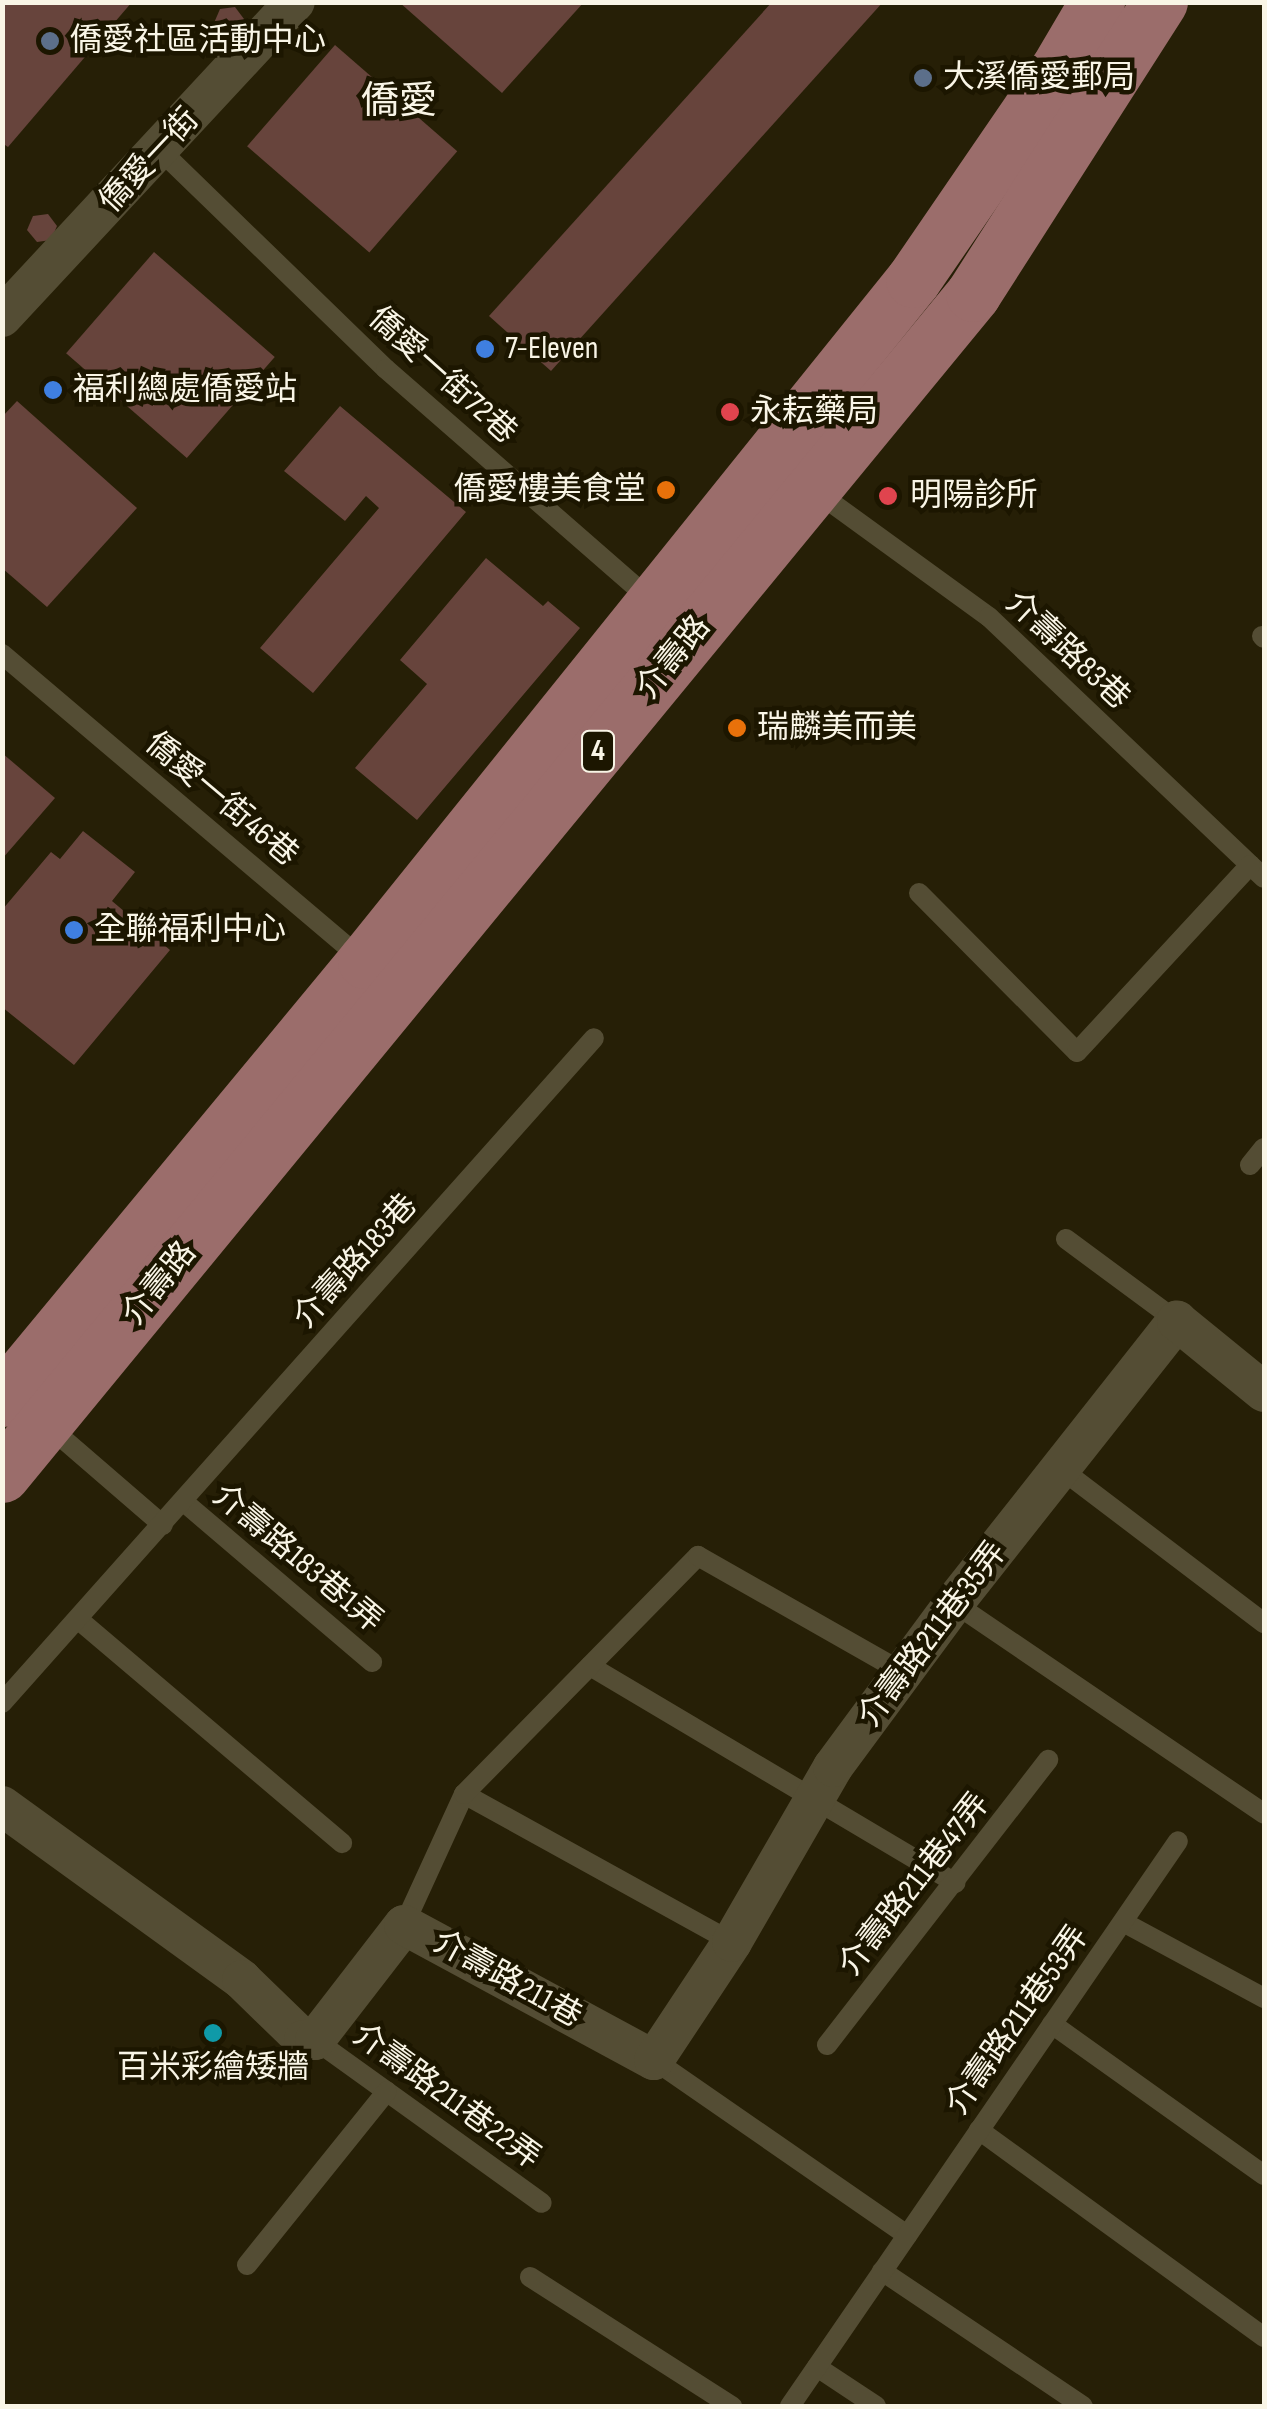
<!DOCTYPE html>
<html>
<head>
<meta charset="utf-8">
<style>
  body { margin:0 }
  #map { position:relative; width:1267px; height:2409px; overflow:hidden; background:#261f06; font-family:"Sofia Sans Condensed","Noto Sans TC",sans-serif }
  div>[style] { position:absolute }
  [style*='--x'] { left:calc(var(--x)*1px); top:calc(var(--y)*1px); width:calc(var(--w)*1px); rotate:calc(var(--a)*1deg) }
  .building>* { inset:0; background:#67443c; transform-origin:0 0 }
  .service>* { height:20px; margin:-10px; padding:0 10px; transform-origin:10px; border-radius:10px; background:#544d34 }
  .minor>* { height:40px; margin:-20px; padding:0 20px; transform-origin:20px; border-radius:20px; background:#544d34 }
  .primary>* { height:55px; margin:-27.5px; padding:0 27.5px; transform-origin:27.5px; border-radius:27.5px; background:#9b6d6b }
  .dots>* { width:28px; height:28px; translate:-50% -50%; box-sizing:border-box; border:5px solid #1c1600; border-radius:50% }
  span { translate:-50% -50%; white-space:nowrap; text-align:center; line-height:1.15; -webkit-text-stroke:9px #1c1600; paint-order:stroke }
  .shield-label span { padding:2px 8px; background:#1c1600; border:2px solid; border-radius:8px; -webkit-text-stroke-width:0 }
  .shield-label { font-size:30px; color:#f9f5e6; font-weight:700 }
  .poi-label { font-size:32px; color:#f9f5e6 }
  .left { translate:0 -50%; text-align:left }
  .right { translate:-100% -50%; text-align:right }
  .street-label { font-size:32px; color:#f9f5e6 }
  .quarter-label { font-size:38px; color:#f9f5e6 }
  .frame { position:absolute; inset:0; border:5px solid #f9f5e6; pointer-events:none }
</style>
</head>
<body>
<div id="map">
  <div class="building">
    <i style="clip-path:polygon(2px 2px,132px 2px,8px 147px,2px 143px)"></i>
    <i style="clip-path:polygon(399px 2px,584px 2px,502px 93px)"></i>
    <i style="clip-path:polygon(772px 2px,883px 2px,551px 371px,489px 316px)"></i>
    <i style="clip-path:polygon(235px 7px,244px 19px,238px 33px,223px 35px,214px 23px,220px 9px)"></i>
    <i style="left:335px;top:45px;width:162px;height:134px;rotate:41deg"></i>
    <i style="clip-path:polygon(48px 214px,57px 226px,51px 240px,37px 242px,27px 230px,33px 216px)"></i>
    <i style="left:154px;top:252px;width:160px;height:134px;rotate:41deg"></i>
    <i style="clip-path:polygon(17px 401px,137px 508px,47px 607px,2px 568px,2px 417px)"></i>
    <i style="clip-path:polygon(340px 406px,466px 512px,313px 693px,260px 648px,379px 508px,366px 496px,345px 521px,284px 471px)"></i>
    <i style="clip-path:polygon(486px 558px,543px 606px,548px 601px,580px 628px,417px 820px,355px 768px,427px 684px,400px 660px)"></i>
    <i style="clip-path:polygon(2px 753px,55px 798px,2px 859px)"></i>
    <i style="clip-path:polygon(83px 831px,135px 872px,112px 901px,170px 950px,74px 1065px,2px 1007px,2px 910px,51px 852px,60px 859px)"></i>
  </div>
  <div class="service">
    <i style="--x:161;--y:151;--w:313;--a:44.1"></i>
    <i style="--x:386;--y:369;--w:354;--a:41.1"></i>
    <i style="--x:814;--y:490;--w:216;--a:36"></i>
    <i style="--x:989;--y:617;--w:379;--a:43.5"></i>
    <i style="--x:1262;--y:636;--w:3;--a:45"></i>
    <i style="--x:2;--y:654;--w:475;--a:40.3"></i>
    <i style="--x:919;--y:893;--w:224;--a:45.2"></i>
    <i style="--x:1077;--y:1052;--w:255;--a:-47.2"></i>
    <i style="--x:1250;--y:1165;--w:22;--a:-51"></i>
    <i style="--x:1066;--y:1239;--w:138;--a:36.5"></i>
    <i style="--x:47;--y:1425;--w:153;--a:40.8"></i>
    <i style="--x:1061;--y:1469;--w:255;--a:37.2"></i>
    <i style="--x:184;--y:1502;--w:247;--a:40.4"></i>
    <i style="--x:954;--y:1603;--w:375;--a:34.2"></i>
    <i style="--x:79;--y:1620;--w:345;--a:40.3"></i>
    <i style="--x:590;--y:1666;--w:425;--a:30.7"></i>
    <i style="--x:2;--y:1703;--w:890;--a:-48.32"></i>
    <i style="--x:464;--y:1794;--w:306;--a:28.9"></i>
    <i style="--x:1123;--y:1922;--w:160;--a:28.3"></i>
    <i style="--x:404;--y:1925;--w:144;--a:-65.4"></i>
    <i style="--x:464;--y:1794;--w:334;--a:-45.5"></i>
    <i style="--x:698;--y:1556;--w:237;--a:29.6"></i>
    <i style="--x:1052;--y:2024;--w:260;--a:35.5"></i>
    <i style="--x:315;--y:2040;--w:279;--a:35.7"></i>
    <i style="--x:827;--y:2045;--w:361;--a:-52.2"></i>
    <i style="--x:654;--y:2060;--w:308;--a:34.7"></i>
    <i style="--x:979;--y:2130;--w:352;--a:36"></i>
    <i style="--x:247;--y:2265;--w:223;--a:-51.2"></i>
    <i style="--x:882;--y:2271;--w:242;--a:33.9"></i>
    <i style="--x:530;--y:2277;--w:240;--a:32.6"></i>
    <i style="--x:817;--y:2367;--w:71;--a:33.5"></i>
    <i style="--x:790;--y:2406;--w:685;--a:-55.52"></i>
  </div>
  <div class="minor">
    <i style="--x:2;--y:317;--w:430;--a:-47.1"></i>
    <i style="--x:2;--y:1806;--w:296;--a:35.9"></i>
    <i style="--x:242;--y:1980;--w:86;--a:44.1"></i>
    <i style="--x:304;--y:2040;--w:11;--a:0"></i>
    <i style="--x:315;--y:2040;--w:145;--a:-52.3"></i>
    <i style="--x:404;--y:1925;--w:284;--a:28.4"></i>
    <i style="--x:654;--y:2060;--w:141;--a:-56.5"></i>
    <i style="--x:732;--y:1942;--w:202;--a:-60"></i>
    <i style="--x:833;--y:1767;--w:204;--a:-53.6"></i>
    <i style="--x:954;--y:1603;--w:360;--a:-51.7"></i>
    <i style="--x:1177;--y:1321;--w:112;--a:39.2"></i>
  </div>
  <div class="primary">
    <i style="--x:2;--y:1399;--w:569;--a:-50.35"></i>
    <i style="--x:365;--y:961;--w:874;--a:-51.18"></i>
    <i style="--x:913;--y:280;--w:255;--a:-55.6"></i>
    <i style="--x:1057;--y:70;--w:79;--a:-59.5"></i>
    <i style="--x:2;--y:1475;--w:1529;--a:-50.57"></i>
    <i style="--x:973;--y:294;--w:347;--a:-57.4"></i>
  </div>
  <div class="dots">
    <i style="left:50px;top:41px;background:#5c6f8a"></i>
    <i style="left:923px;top:78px;background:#5c6f8a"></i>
    <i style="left:485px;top:349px;background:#3f7fe0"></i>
    <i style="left:53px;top:390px;background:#3f7fe0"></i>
    <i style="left:730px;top:412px;background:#e0444e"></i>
    <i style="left:666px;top:490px;background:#e8710a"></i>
    <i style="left:888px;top:496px;background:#e0444e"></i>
    <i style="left:737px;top:728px;background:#e8710a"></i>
    <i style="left:74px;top:930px;background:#3f7fe0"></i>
    <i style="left:213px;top:2033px;background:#0f9aa8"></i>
  </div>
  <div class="shield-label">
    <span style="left:598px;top:751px">4</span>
  </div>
  <div class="poi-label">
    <span class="left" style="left:70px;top:41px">僑愛社區活動中心</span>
    <span class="left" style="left:943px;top:78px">大溪僑愛郵局</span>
    <span class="left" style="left:505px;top:349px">7-Eleven</span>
    <span class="left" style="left:73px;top:390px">福利總處僑愛站</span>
    <span class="left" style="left:750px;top:412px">永耘藥局</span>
    <span class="right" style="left:646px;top:490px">僑愛樓美食堂</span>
    <span class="left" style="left:910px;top:496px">明陽診所</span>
    <span class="left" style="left:757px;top:728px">瑞麟美而美</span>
    <span class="left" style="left:94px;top:930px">全聯福利中心</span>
    <span style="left:213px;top:2068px">百米彩繪矮牆</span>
  </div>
  <div class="street-label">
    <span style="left:150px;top:161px;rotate:-47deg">僑愛一街</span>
    <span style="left:442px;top:376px;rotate:42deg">僑愛一街72巷</span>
    <span style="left:1067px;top:651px;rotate:43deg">介壽路83巷</span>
    <span style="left:674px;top:658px;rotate:-51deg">介壽路</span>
    <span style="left:221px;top:800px;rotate:40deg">僑愛一街46巷</span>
    <span style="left:356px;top:1262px;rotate:-48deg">介壽路183巷</span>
    <span style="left:160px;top:1284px;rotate:-51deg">介壽路</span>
    <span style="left:297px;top:1559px;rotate:40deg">介壽路183巷1弄</span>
    <span style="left:933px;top:1635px;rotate:-53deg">介壽路211巷35弄</span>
    <span style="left:915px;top:1885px;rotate:-52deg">介壽路211巷47弄</span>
    <span style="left:507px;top:1980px;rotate:29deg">介壽路211巷</span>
    <span style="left:1018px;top:2021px;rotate:-55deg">介壽路211巷53弄</span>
    <span style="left:446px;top:2097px;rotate:36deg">介壽路211巷22弄</span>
  </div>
  <div class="quarter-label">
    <span style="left:399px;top:102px">僑愛</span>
  </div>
  <div class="frame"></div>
</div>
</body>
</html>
